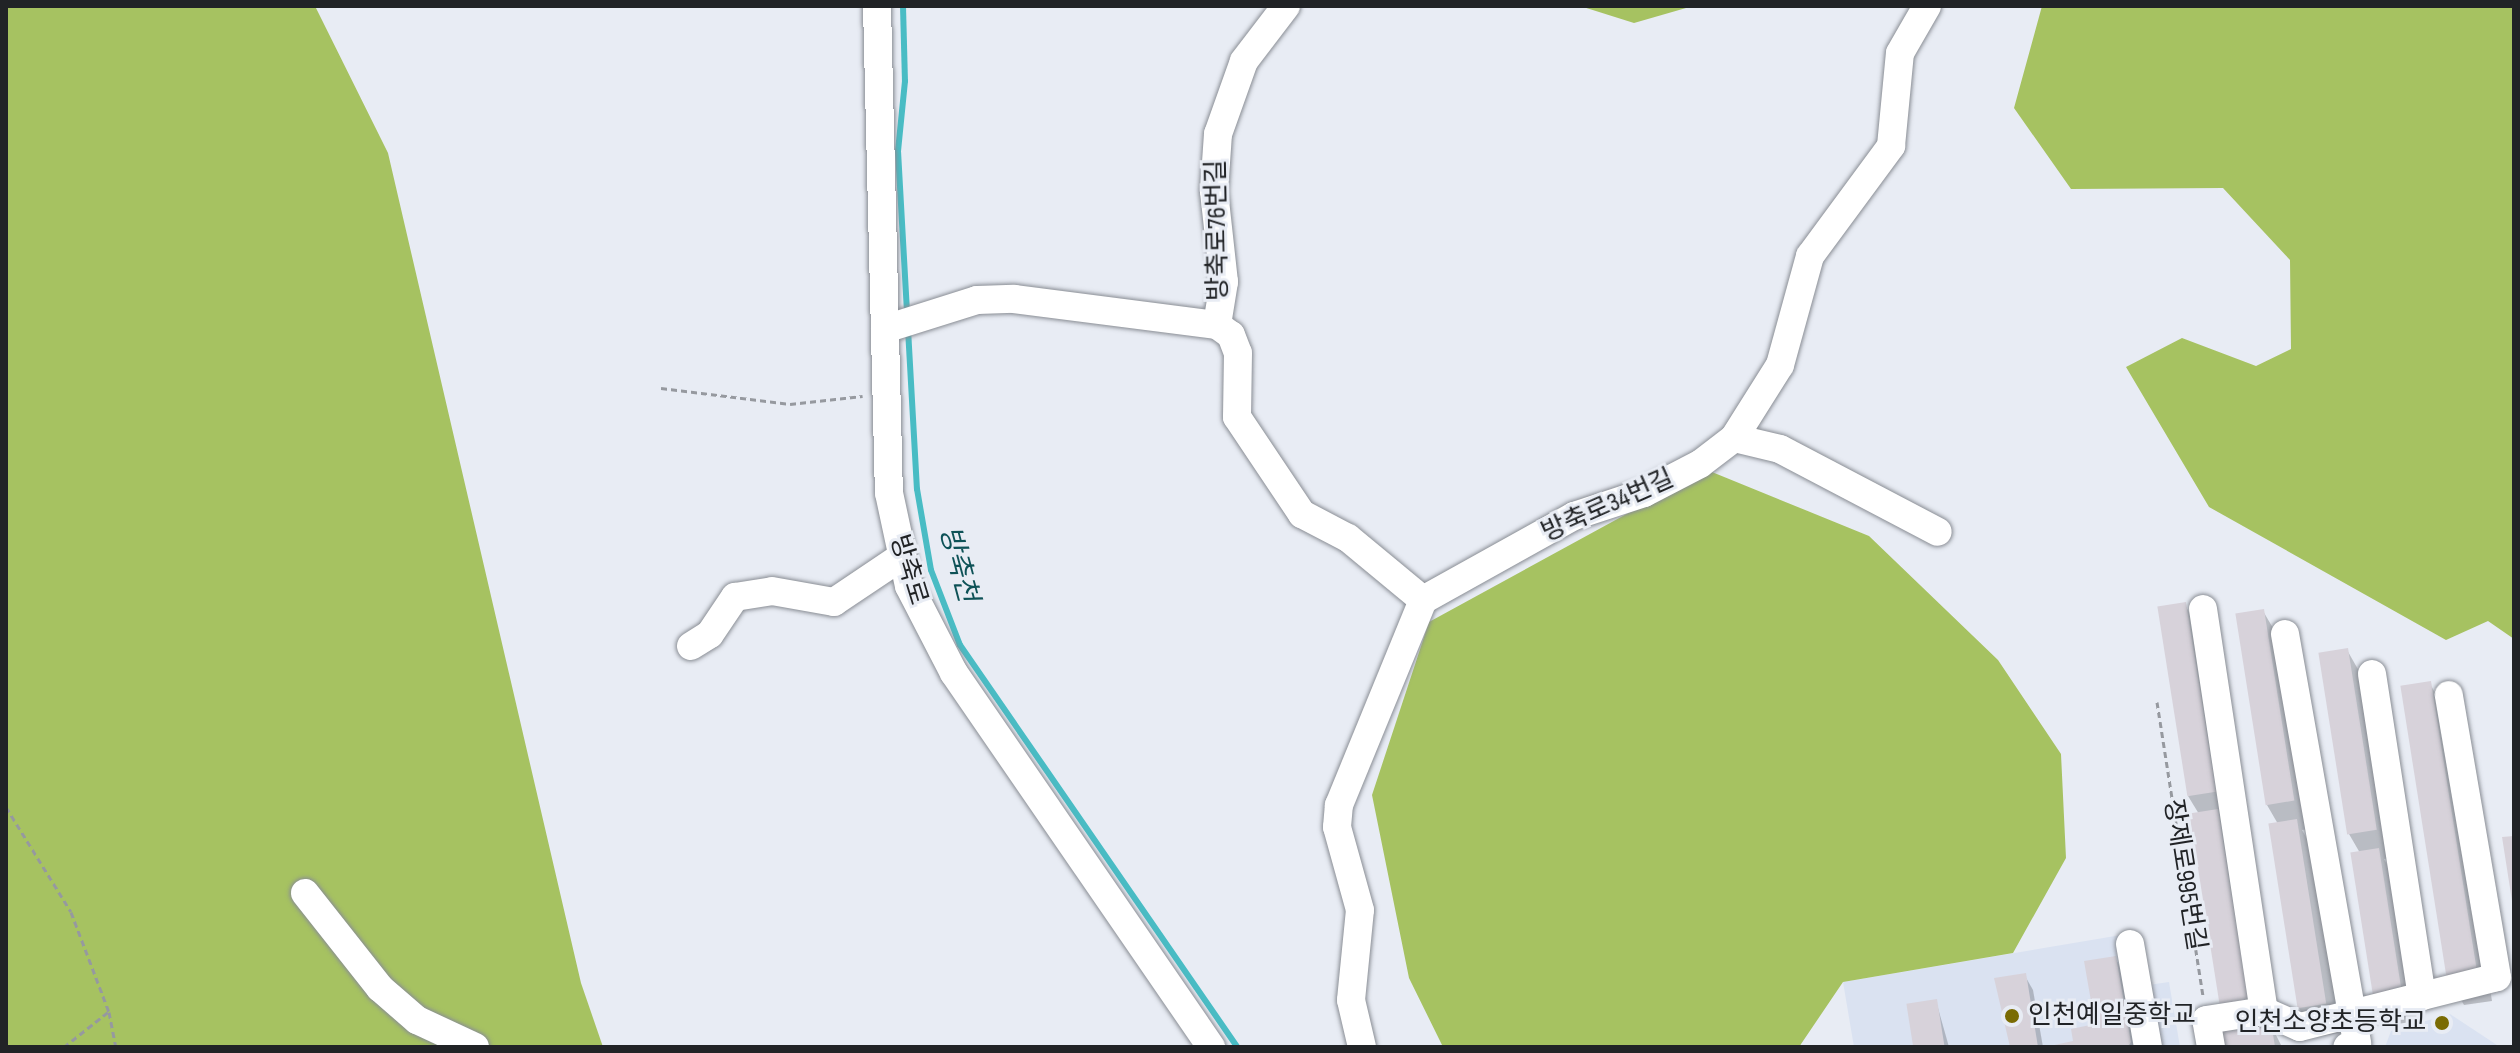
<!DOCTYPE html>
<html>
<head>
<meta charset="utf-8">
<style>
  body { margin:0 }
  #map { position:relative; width:2520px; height:1053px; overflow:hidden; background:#e8ecf4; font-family:"Sofia Sans Condensed","Noto Sans KR",sans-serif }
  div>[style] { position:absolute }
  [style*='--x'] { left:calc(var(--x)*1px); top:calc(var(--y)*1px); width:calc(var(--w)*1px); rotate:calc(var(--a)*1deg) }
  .built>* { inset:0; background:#dae2f1 }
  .forest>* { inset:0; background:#a6c261 }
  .shadow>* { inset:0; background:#0003 }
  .stream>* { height:6px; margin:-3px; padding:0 3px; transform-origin:3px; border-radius:3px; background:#49bcc4 }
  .building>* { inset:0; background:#d7d2da; transform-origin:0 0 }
  .path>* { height:3px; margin-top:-1.5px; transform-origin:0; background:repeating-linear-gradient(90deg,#96999f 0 6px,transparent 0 10px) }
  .roads { filter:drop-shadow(0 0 2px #898d94) drop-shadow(0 0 2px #898d94) }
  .minor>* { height:28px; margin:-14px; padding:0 14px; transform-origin:14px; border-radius:14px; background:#fff }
  .dots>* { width:22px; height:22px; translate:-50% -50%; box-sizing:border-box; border:4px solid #e8ecf4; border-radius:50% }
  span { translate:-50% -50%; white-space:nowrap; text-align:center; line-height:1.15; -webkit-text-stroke:6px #e8ecf4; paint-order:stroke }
  .street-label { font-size:26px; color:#212326 }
  .poi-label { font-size:26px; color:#212326 }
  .left { translate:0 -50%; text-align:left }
  .right { translate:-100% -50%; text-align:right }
  .water-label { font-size:28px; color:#0e5257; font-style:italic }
  .frame { position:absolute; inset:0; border:8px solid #212326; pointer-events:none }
</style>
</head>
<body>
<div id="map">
  <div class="built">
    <i style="clip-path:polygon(2139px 932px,2148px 985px,2169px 982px,2180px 1047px,1854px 1047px,1843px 982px)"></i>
    <i style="clip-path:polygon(2450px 1014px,2500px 1047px,2385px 1047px,2391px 1031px)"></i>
  </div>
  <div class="forest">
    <i style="clip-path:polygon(6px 6px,315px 6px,388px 153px,581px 983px,603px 1047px,6px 1047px)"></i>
    <i style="clip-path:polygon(1580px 6px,1693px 6px,1634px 23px)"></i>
    <i style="clip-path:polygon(2042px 6px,2514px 6px,2514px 639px,2488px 621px,2446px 640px,2209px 507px,2126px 367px,2182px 338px,2256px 366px,2291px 349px,2290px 260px,2223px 188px,2071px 189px,2014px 108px)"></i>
    <i style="clip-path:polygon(1707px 470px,1869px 536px,1998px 660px,2061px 754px,2066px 858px,2013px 953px,1843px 982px,1799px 1047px,1443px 1047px,1409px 978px,1372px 795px,1429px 622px)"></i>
  </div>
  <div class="shadow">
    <i style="clip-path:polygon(2185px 605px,2201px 633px,2270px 1023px,2282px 1047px,2223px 1047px,2236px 1029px,2199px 814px,2188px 796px)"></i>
    <i style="clip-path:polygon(2263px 611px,2280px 640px,2310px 829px,2302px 830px,2313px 849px,2341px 1033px,2315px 1037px,2299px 1008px,2278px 824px,2267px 805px)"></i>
    <i style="clip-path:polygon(2347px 650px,2363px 678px,2392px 858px,2384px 859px,2395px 879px,2417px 1021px,2391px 1025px,2374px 997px,2360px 853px,2349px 834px)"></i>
    <i style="clip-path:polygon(2430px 684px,2446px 712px,2492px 1001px,2464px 1005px,2448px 977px)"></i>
    <i style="clip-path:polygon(2115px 958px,2124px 973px,2133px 1047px,2047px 1047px,2076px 1042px,2097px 1026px)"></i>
    <i style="clip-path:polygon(2025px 976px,2033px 990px,2043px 1047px,2012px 1047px)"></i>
    <i style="clip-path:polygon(1936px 1001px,1949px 1047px,1915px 1047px)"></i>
  </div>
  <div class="stream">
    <i style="--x:903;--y:6;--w:75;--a:88.5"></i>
    <i style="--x:905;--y:81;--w:70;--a:95.7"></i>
    <i style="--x:898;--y:151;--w:163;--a:86.8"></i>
    <i style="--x:908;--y:329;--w:160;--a:86.8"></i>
    <i style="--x:917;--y:489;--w:82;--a:80.2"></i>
    <i style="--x:931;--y:570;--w:80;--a:68.9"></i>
    <i style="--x:960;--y:645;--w:488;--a:55.4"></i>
  </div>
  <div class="building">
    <i style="left:2186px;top:602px;width:192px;height:29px;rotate:81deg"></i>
    <i style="left:2264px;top:609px;width:194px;height:29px;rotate:81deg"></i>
    <i style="left:2348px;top:648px;width:184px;height:30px;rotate:81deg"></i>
    <i style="left:2431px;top:681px;width:296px;height:31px;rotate:81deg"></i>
    <i style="left:2218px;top:809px;width:193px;height:29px;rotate:81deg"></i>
    <i style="left:2297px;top:819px;width:187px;height:29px;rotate:81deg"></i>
    <i style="clip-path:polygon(2514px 836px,2514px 901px,2512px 901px,2502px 837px)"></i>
    <i style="left:2379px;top:848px;width:147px;height:29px;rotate:81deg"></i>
    <i style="clip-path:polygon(2116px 956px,2131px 1042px,2128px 1047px,2045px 1047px,2073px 1041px,2071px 1029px,2095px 1024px,2084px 961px)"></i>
    <i style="clip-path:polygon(2026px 973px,2038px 1047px,2010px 1047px,1994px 978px)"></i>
    <i style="left:1937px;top:999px;width:49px;height:31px;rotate:81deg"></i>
    <i style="clip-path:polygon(2271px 1021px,2275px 1047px,2221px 1047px,2218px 1031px)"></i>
  </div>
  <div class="path">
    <i style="--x:661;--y:388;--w:130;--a:7.1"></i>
    <i style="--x:790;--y:404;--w:73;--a:-6.3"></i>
    <i style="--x:2157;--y:702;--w:298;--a:81.1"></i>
    <i style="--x:6;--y:807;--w:123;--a:58.2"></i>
    <i style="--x:71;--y:912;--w:107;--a:69.2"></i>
    <i style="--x:109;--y:1012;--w:36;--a:79"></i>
    <i style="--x:64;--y:1047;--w:56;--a:-38.5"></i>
  </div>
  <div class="roads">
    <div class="minor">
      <i style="--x:877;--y:6;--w:487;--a:88.6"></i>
      <i style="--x:889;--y:493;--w:95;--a:77.9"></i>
      <i style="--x:909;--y:586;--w:98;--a:62.7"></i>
      <i style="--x:954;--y:673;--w:454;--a:55.5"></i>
      <i style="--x:1217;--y:325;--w:44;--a:-80.8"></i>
      <i style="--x:1224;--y:282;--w:92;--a:-96.3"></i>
      <i style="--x:1214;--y:191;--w:57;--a:-86"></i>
      <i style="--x:1218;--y:134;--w:77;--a:-70.4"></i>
      <i style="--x:1244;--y:61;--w:69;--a:-52.6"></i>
      <i style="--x:885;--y:329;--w:96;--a:-17.5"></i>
      <i style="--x:977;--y:300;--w:37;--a:-2"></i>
      <i style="--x:1014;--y:299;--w:205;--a:7.3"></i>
      <i style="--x:1217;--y:325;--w:17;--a:36"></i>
      <i style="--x:1231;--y:335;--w:19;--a:69"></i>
      <i style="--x:1238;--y:353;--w:64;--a:90.9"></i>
      <i style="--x:1237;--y:417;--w:117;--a:56.2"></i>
      <i style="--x:1302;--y:514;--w:52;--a:27.6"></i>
      <i style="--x:1348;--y:538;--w:97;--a:39.6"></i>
      <i style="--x:1734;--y:438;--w:47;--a:13.4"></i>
      <i style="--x:1780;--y:449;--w:178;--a:27.7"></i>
      <i style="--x:2203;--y:609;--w:407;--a:81.4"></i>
      <i style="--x:2285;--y:634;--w:416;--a:80"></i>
      <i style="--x:2357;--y:1044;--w:10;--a:163"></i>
      <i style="--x:691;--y:646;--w:22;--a:-32"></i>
      <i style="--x:710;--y:634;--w:45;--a:-56"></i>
      <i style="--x:735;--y:597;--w:37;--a:-9"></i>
      <i style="--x:772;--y:591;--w:63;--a:10.1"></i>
      <i style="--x:834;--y:602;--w:81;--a:-33.9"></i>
      <i style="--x:2372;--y:674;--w:326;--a:81.2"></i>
      <i style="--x:305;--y:893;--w:121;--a:51.7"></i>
      <i style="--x:380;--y:988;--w:49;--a:40.9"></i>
      <i style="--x:417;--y:1020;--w:64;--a:25"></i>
      <i style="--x:2130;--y:944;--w:105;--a:80.1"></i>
      <i style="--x:1362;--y:1047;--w:48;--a:-103.2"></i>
      <i style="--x:1351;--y:1000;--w:90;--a:-84.3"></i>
      <i style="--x:1360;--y:910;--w:86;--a:-105.5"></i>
      <i style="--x:1337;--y:827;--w:22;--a:-85"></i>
      <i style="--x:1339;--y:805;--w:222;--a:-67.7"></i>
      <i style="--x:1423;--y:600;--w:173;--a:-29.1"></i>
      <i style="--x:1574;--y:516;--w:74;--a:-18.2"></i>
      <i style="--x:1644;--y:493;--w:63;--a:-27.4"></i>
      <i style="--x:1700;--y:464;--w:43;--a:-37.4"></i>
      <i style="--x:1734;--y:438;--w:86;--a:-57.8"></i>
      <i style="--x:1780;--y:365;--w:113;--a:-74.6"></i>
      <i style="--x:1810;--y:256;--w:137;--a:-53.6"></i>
      <i style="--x:1891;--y:146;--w:93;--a:-84.5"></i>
      <i style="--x:1900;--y:53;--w:54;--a:-60.1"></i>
      <i style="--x:2211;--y:1047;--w:27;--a:-100"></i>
      <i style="--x:2206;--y:1020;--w:59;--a:-8.8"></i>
      <i style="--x:2264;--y:1011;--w:39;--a:24"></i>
      <i style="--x:2300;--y:1027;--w:203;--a:-14.2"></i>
      <i style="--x:2497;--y:977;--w:286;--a:-99.7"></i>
    </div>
  </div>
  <div class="dots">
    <i style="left:2012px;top:1016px;background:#7a6b03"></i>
    <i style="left:2442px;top:1023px;background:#7a6b03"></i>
  </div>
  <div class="street-label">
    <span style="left:1218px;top:230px;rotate:-91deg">방축로76번길</span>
    <span style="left:1608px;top:506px;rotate:-24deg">방축로34번길</span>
    <span style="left:908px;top:570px;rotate:73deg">방축로</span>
    <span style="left:2184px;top:875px;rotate:81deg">장제로995번길</span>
  </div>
  <div class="poi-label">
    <span class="left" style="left:2028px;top:1016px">인천예일중학교</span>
    <span class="right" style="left:2426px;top:1023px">인천소양초등학교</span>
  </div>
  <div class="water-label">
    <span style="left:958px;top:564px;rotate:75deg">방축천</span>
  </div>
  <div class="frame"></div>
</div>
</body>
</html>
